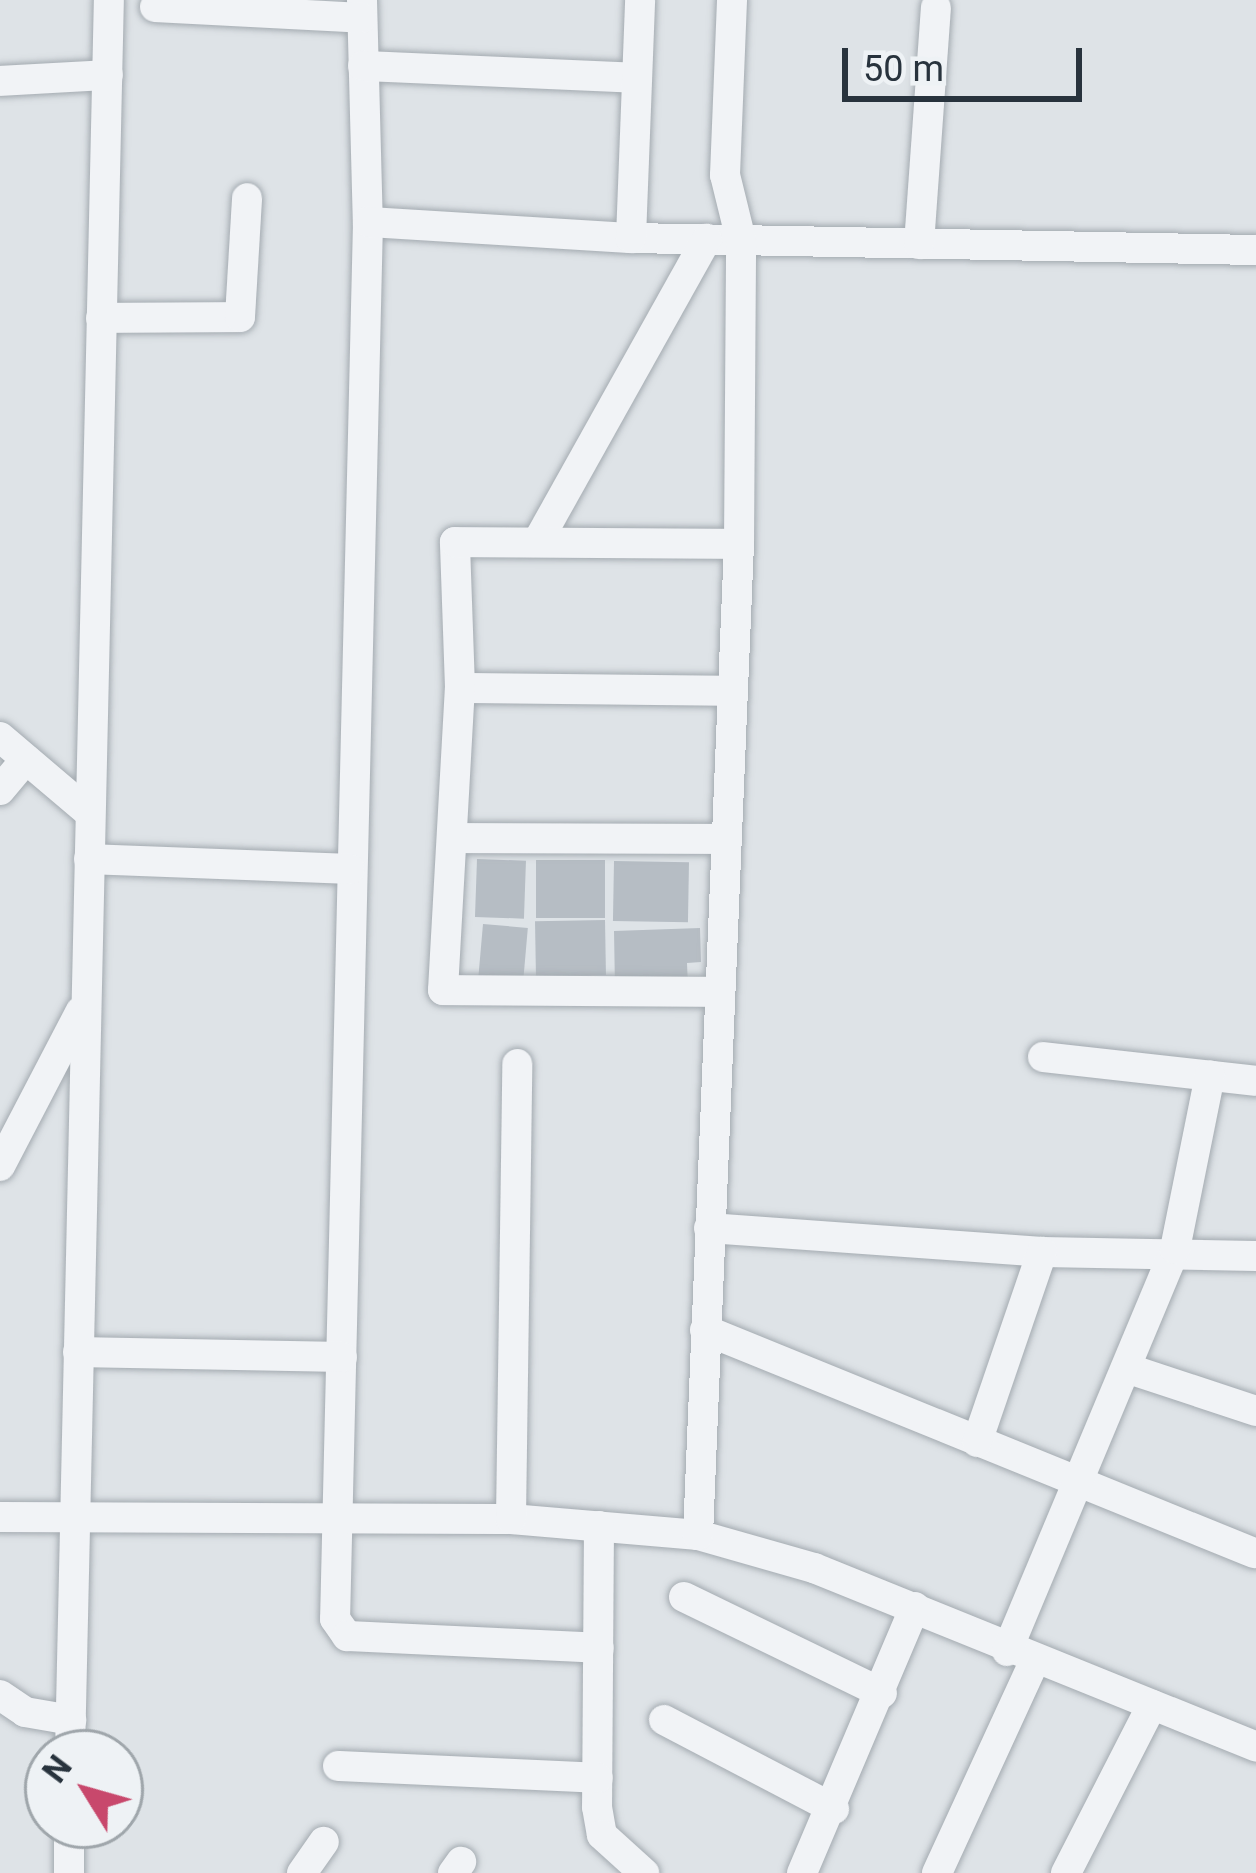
<!DOCTYPE html>
<html>
<head>
<meta charset="utf-8">
<style>
  body { margin:0 }
  #map { position:relative; width:1256px; height:1873px; overflow:hidden; background:#dee3e7; font-family:Roboto,sans-serif }
  div>[style] { position:absolute }
  [style*='--x'] { left:calc(var(--x)*1px); top:calc(var(--y)*1px); width:calc(var(--w)*1px); rotate:calc(var(--a)*1deg) }
  .building>* { inset:0; background:#b6bdc4; transform-origin:0 0 }
  .roads { filter:drop-shadow(0 0 3px #a4abb1) drop-shadow(0 0 3px #a4abb1) }
  .minor>* { height:30px; margin:-15px; padding:0 15px; transform-origin:15px; border-radius:15px; background:#f1f3f6 }
  span { translate:-50% -50%; white-space:nowrap; text-align:center; line-height:1.15; -webkit-text-stroke:10px #eef2f5; paint-order:stroke }
  .north { position:absolute; left:24px; top:1729px; width:120px; height:120px; box-sizing:border-box; background:#eef2f5; border:3px solid #9fa6ab; border-radius:50%; rotate:307deg; font-size:33px; font-weight:700; line-height:48px; text-align:center; color:#28333d }
  .north::after { content:''; display:block; margin:auto; width:42px; height:54px; background:#c8486c; clip-path:polygon(50% 0,100% 100%,50% 72%,0 100%) }
  .scale { position:absolute; left:842px; top:48px; width:240px; height:54px; box-sizing:border-box; border:6px solid #28333d; border-top:0; padding-left:15px; font-size:36px; line-height:42px; white-space:nowrap; color:#28333d; -webkit-text-stroke:9px #eef2f5; paint-order:stroke }
</style>
</head>
<body>
<div id="map">
  <div class="building">
    <i style="left:477px;top:859px;width:49px;height:58px;rotate:2deg"></i>
    <i style="left:536px;top:860px;width:69px;height:58px"></i>
    <i style="left:614px;top:861px;width:75px;height:60px;rotate:1deg"></i>
    <i style="left:605px;top:920px;width:55px;height:70px;rotate:89deg"></i>
    <i style="left:483px;top:924px;width:45px;height:60px;rotate:5deg"></i>
    <i style="clip-path:polygon(700px 928px,701px 962px,687px 963px,688px 987px,615px 989px,614px 931px)"></i>
  </div>
  <div class="roads">
    <div class="minor">
      <i style="--x:362;--y:0;--w:222;--a:88.5"></i>
      <i style="--x:368;--y:222;--w:1397;--a:91.35"></i>
      <i style="--x:335;--y:1619;--w:21;--a:55"></i>
      <i style="--x:347;--y:1636;--w:252;--a:2.7"></i>
      <i style="--x:155;--y:7;--w:207;--a:3"></i>
      <i style="--x:363;--y:66;--w:274;--a:2.5"></i>
      <i style="--x:0;--y:81;--w:108;--a:-3.2"></i>
      <i style="--x:368;--y:222;--w:263;--a:3.5"></i>
      <i style="--x:631;--y:238;--w:625;--a:1.1"></i>
      <i style="--x:631;--y:238;--w:238;--a:-87.8"></i>
      <i style="--x:919;--y:244;--w:237;--a:-85.9"></i>
      <i style="--x:101;--y:318;--w:139;--a:-0.4"></i>
      <i style="--x:240;--y:317;--w:119;--a:-86.6"></i>
      <i style="--x:539;--y:539;--w:344;--a:-60.8"></i>
      <i style="--x:460;--y:688;--w:273;--a:0.6"></i>
      <i style="--x:0;--y:737;--w:113;--a:40.3"></i>
      <i style="--x:0;--y:790;--w:40;--a:-50"></i>
      <i style="--x:454;--y:838;--w:269;--a:0.2"></i>
      <i style="--x:89;--y:859;--w:261;--a:2.2"></i>
      <i style="--x:720;--y:992;--w:277;--a:-179.6"></i>
      <i style="--x:443;--y:990;--w:302;--a:-86.8"></i>
      <i style="--x:460;--y:688;--w:146;--a:-92"></i>
      <i style="--x:455;--y:542;--w:284;--a:0.4"></i>
      <i style="--x:1043;--y:1057;--w:214;--a:6.4"></i>
      <i style="--x:0;--y:1166;--w:174;--a:-62.5"></i>
      <i style="--x:709;--y:1228;--w:334;--a:4.1"></i>
      <i style="--x:1042;--y:1252;--w:214;--a:1.1"></i>
      <i style="--x:705;--y:1330;--w:593;--a:22.11"></i>
      <i style="--x:78;--y:1352;--w:264;--a:1.1"></i>
      <i style="--x:1126;--y:1368;--w:137;--a:18.3"></i>
      <i style="--x:977;--y:1442;--w:201;--a:-71.1"></i>
      <i style="--x:0;--y:1517;--w:511;--a:0.22"></i>
      <i style="--x:511;--y:1519;--w:188;--a:4.9"></i>
      <i style="--x:698;--y:1535;--w:121;--a:15.9"></i>
      <i style="--x:814;--y:1568;--w:477;--a:22"></i>
      <i style="--x:511;--y:1519;--w:455;--a:-89.2"></i>
      <i style="--x:599;--y:1526;--w:281;--a:90.4"></i>
      <i style="--x:597;--y:1807;--w:28;--a:80"></i>
      <i style="--x:602;--y:1835;--w:57;--a:42.1"></i>
      <i style="--x:698;--y:1535;--w:992;--a:-87.63"></i>
      <i style="--x:739;--y:544;--w:304;--a:-89.6"></i>
      <i style="--x:741;--y:240;--w:67;--a:-103.8"></i>
      <i style="--x:725;--y:175;--w:175;--a:-87.7"></i>
      <i style="--x:684;--y:1597;--w:220;--a:25.9"></i>
      <i style="--x:1007;--y:1651;--w:436;--a:-67.3"></i>
      <i style="--x:1175;--y:1249;--w:177;--a:-78.6"></i>
      <i style="--x:0;--y:1695;--w:30;--a:34"></i>
      <i style="--x:25;--y:1712;--w:47;--a:9.9"></i>
      <i style="--x:664;--y:1720;--w:192;--a:27.6"></i>
      <i style="--x:70;--y:1753;--w:1753;--a:-88.73"></i>
      <i style="--x:338;--y:1766;--w:260;--a:2.6"></i>
      <i style="--x:69;--y:1873;--w:48;--a:-90"></i>
      <i style="--x:302;--y:1873;--w:38;--a:-55"></i>
      <i style="--x:453;--y:1873;--w:14;--a:-54"></i>
      <i style="--x:802;--y:1873;--w:289;--a:-67"></i>
      <i style="--x:937;--y:1873;--w:232;--a:-65.3"></i>
      <i style="--x:1066;--y:1873;--w:189;--a:-62.9"></i>
    </div>
  </div>
  <div class="north">N</div>
  <div class="scale">50 m</div>
</div>
</body>
</html>
